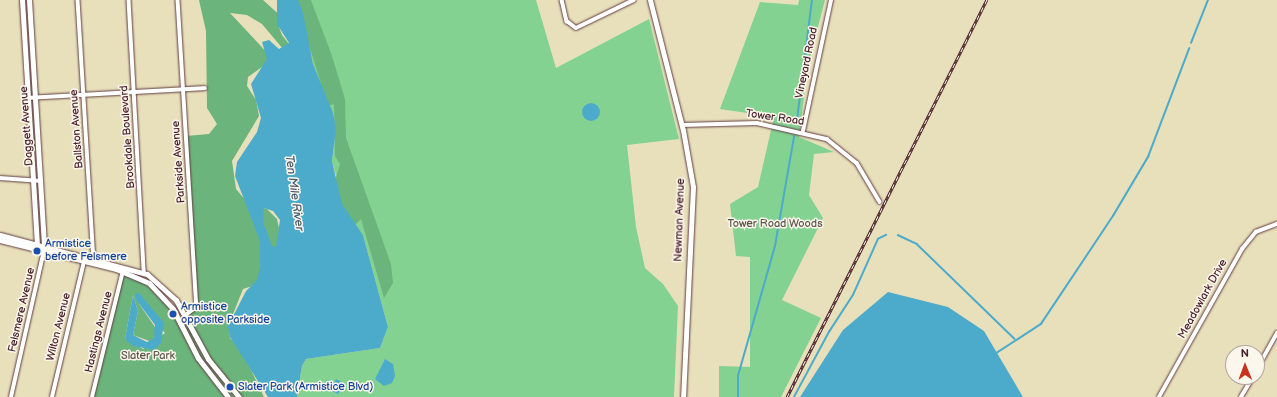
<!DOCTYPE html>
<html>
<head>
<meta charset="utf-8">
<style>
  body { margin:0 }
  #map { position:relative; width:1277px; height:397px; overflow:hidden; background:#e8e0bb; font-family:"Balsamiq Sans",sans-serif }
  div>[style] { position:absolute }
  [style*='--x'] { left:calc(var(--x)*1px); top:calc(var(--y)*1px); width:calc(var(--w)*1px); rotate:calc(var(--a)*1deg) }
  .green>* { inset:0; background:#84d291 }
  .forest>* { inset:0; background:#6bb47b }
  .water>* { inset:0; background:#4cabcb }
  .round { border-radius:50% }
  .stream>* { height:1.5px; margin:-0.75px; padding:0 0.75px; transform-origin:0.75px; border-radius:0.75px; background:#4cabcb }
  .roads { filter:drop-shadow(0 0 1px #623c41) drop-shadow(0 0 1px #623c41) }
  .street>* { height:3.5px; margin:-1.75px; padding:0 1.75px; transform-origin:1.75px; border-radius:1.75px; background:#fff }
  .secondary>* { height:5px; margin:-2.5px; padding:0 2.5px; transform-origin:2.5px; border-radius:2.5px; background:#fff }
  .rail>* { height:3px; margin-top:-1.5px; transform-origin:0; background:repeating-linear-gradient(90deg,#fbf7ec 0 4.5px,#4a1f2b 0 9px); box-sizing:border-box; border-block:1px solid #4a1f2b }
  .dots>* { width:11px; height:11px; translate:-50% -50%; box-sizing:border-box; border:2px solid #fbf7ec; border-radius:50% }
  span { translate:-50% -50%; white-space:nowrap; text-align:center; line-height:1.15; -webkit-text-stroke:3px #fbf7ec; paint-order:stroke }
  .street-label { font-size:11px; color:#4a1f2b }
  .park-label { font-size:11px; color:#5b554a }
  .transit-label { font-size:11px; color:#164399 }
  .left { translate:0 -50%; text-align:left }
  .water-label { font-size:12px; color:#4b576b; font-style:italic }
  .north { position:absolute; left:1225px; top:345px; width:40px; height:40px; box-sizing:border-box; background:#fbf7ec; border:1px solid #b4a19f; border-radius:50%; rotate:359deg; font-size:11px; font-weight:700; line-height:16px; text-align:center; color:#4a1f2b }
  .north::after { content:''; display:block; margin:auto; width:14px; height:18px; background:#c8321e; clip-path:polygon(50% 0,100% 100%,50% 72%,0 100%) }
</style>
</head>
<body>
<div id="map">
  <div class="green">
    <i style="clip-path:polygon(298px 0,536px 0,556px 68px,649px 19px,679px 139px,627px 145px,636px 227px,645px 268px,663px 284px,678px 306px,674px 397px,297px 397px,302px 366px,306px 359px,380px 348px,388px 327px,363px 235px,348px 214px,337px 179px,332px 161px,336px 129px,313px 64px)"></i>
    <i style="clip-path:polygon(799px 0,825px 0,808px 65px,799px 137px,834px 152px,814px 154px,809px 195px,823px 218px,782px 300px,821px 318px,781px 397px,719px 397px,719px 366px,750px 367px,750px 257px,736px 256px,730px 204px,758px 187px,774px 117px,720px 109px,760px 2px,798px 5px)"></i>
  </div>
  <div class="forest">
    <i style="clip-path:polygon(evenodd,199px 0,263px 0,283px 18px,279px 27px,282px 35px,295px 52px,283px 49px,262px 24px,247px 15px,230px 13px,273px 59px,248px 77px,247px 86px,256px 100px,259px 116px,232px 161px,236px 189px,247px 202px,267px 209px,277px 219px,279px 228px,278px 247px,261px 283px,243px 289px,229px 324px,230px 338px,242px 351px,264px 397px,94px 397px,124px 274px,137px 278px,159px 295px,176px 318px,187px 317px,196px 309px,186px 136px,209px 134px,217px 124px,207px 108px,206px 31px,199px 0,133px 295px,138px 311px,133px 335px,152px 342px,157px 330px,137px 301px,165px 333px,143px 349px,125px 339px,133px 295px)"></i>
    <i style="clip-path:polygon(295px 0,311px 0,332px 56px,345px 99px,346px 138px,391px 264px,393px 283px,384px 298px,361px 219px,350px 230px,341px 232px,335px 181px,340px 164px,335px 156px,334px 104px,328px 106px)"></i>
  </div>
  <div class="water">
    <i style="clip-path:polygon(evenodd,277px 0,298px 0,303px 13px,313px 64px,333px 113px,336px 129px,332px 161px,342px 204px,363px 235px,388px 327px,380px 348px,306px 359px,302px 366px,297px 397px,268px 397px,230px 337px,228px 326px,246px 291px,257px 280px,260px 267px,260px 241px,235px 176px,237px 162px,257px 132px,261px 118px,251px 84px,267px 59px,262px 42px,269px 40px,279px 49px,289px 43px,277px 24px,277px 0,264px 208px,273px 211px,280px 220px,276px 247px,272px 246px,263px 222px,264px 208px)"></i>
    <i class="round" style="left:582px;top:103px;width:18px;height:18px"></i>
    <i style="clip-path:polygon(888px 292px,948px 307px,984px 331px,1023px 397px,800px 397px,843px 330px)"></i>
    <i style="clip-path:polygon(139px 293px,164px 323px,161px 343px,154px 350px,133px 346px,125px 339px,133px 295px,138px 311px,133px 335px,147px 342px,154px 338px,155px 325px,137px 301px,135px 294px)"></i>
    <i style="clip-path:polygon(385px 359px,393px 364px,395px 376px,392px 383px,384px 386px,375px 379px)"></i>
    <i style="clip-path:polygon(336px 379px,344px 383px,338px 394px,324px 387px,327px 380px,334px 383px)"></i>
  </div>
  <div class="stream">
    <i style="--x:1191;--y:43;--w:46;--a:-68.4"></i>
    <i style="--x:797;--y:120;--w:121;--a:-82.9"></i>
    <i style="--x:898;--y:235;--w:21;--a:25"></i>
    <i style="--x:917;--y:244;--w:136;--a:44.1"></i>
    <i style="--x:995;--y:354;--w:55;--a:-33.1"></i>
    <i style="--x:1041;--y:324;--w:130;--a:-56.3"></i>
    <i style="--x:1113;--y:216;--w:69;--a:-59.3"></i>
    <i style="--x:1148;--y:157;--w:116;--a:-69.2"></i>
    <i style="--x:738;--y:397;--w:21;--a:-90"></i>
    <i style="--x:738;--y:376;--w:135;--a:-74.1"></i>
    <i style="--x:775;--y:246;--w:111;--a:-80.1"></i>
    <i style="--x:794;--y:397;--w:74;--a:-61.7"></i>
    <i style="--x:829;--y:332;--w:44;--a:-57"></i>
    <i style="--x:853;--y:295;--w:61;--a:-65.9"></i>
    <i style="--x:878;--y:239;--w:9;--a:-27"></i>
  </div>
  <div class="roads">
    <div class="street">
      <i style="--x:78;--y:0;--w:258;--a:86.5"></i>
      <i style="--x:129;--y:0;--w:272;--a:86.8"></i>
      <i style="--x:178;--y:0;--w:308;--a:86.5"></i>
      <i style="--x:197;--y:307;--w:15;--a:143"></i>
      <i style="--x:562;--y:0;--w:22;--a:77"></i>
      <i style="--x:567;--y:21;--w:11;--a:38"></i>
      <i style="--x:576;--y:28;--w:64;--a:-25.8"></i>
      <i style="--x:28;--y:98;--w:177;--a:-3.2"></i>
      <i style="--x:682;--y:125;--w:75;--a:-1.5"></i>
      <i style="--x:757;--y:123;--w:72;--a:12.9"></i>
      <i style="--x:827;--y:139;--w:38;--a:39"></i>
      <i style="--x:857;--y:163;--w:45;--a:59.5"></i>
      <i style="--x:803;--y:131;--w:134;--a:-77.9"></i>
      <i style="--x:0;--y:178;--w:41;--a:4.2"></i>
      <i style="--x:1257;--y:369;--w:41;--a:-60.9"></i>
      <i style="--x:11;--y:397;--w:150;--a:-77.3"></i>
      <i style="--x:52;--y:397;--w:139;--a:-76.7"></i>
      <i style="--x:92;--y:397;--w:130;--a:-76.2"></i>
      <i style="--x:1159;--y:397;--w:170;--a:-60.7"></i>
      <i style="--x:1242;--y:249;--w:22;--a:-51"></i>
      <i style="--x:1256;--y:232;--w:22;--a:-21"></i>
      <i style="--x:1241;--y:397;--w:23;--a:-59"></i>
    </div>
    <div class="secondary">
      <i style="--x:22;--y:0;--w:247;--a:86.5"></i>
      <i style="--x:29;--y:0;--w:248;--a:86.5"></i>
      <i style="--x:650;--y:0;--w:134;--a:75.8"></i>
      <i style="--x:683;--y:130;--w:58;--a:80"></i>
      <i style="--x:693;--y:187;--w:210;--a:92.7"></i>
      <i style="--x:0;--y:235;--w:152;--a:14.9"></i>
      <i style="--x:147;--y:274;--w:39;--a:42"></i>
      <i style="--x:176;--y:300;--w:67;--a:61.5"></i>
      <i style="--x:208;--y:359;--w:49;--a:50.8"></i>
      <i style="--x:0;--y:240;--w:120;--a:14"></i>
      <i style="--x:116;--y:269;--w:36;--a:23"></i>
      <i style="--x:149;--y:283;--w:35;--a:47"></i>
      <i style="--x:173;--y:309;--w:55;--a:63"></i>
      <i style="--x:198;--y:358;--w:49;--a:52.4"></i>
    </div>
  </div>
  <div class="rail">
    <i style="--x:787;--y:397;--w:445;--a:-63.3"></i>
  </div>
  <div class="dots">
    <i style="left:37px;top:251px;background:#1a4fb4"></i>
    <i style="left:173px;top:314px;background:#1a4fb4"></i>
    <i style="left:230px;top:387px;background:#1a4fb4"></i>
  </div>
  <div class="street-label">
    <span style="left:807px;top:63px;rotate:-78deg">Vineyard Road</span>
    <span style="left:775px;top:118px;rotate:8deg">Tower Road</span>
    <span style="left:27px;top:126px;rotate:-94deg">Daggett Avenue</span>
    <span style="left:77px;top:129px;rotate:-94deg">Ballston Avenue</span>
    <span style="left:128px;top:137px;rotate:-94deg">Brookdale Boulevard</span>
    <span style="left:179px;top:162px;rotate:-94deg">Parkside Avenue</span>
    <span style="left:680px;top:220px;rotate:-88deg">Newman Avenue</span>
    <span style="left:1203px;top:299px;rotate:-61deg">Meadowlark Drive</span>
    <span style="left:22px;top:310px;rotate:-77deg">Felsmere Avenue</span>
    <span style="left:59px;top:327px;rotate:-76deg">Wilton Avenue</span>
    <span style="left:99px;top:332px;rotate:-76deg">Hastings Avenue</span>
  </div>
  <div class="park-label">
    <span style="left:775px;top:224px">Tower Road Woods</span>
    <span style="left:148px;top:356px">Slater Park</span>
  </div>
  <div class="transit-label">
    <span class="left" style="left:45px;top:251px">Armistice<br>before Felsmere</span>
    <span class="left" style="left:181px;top:314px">Armistice<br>opposite Parkside</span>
    <span class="left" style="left:238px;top:387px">Slater Park (Armistice Blvd)</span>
  </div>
  <div class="water-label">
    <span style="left:294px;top:193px;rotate:82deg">Ten Mile River</span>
  </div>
  <div class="north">N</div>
</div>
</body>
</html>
